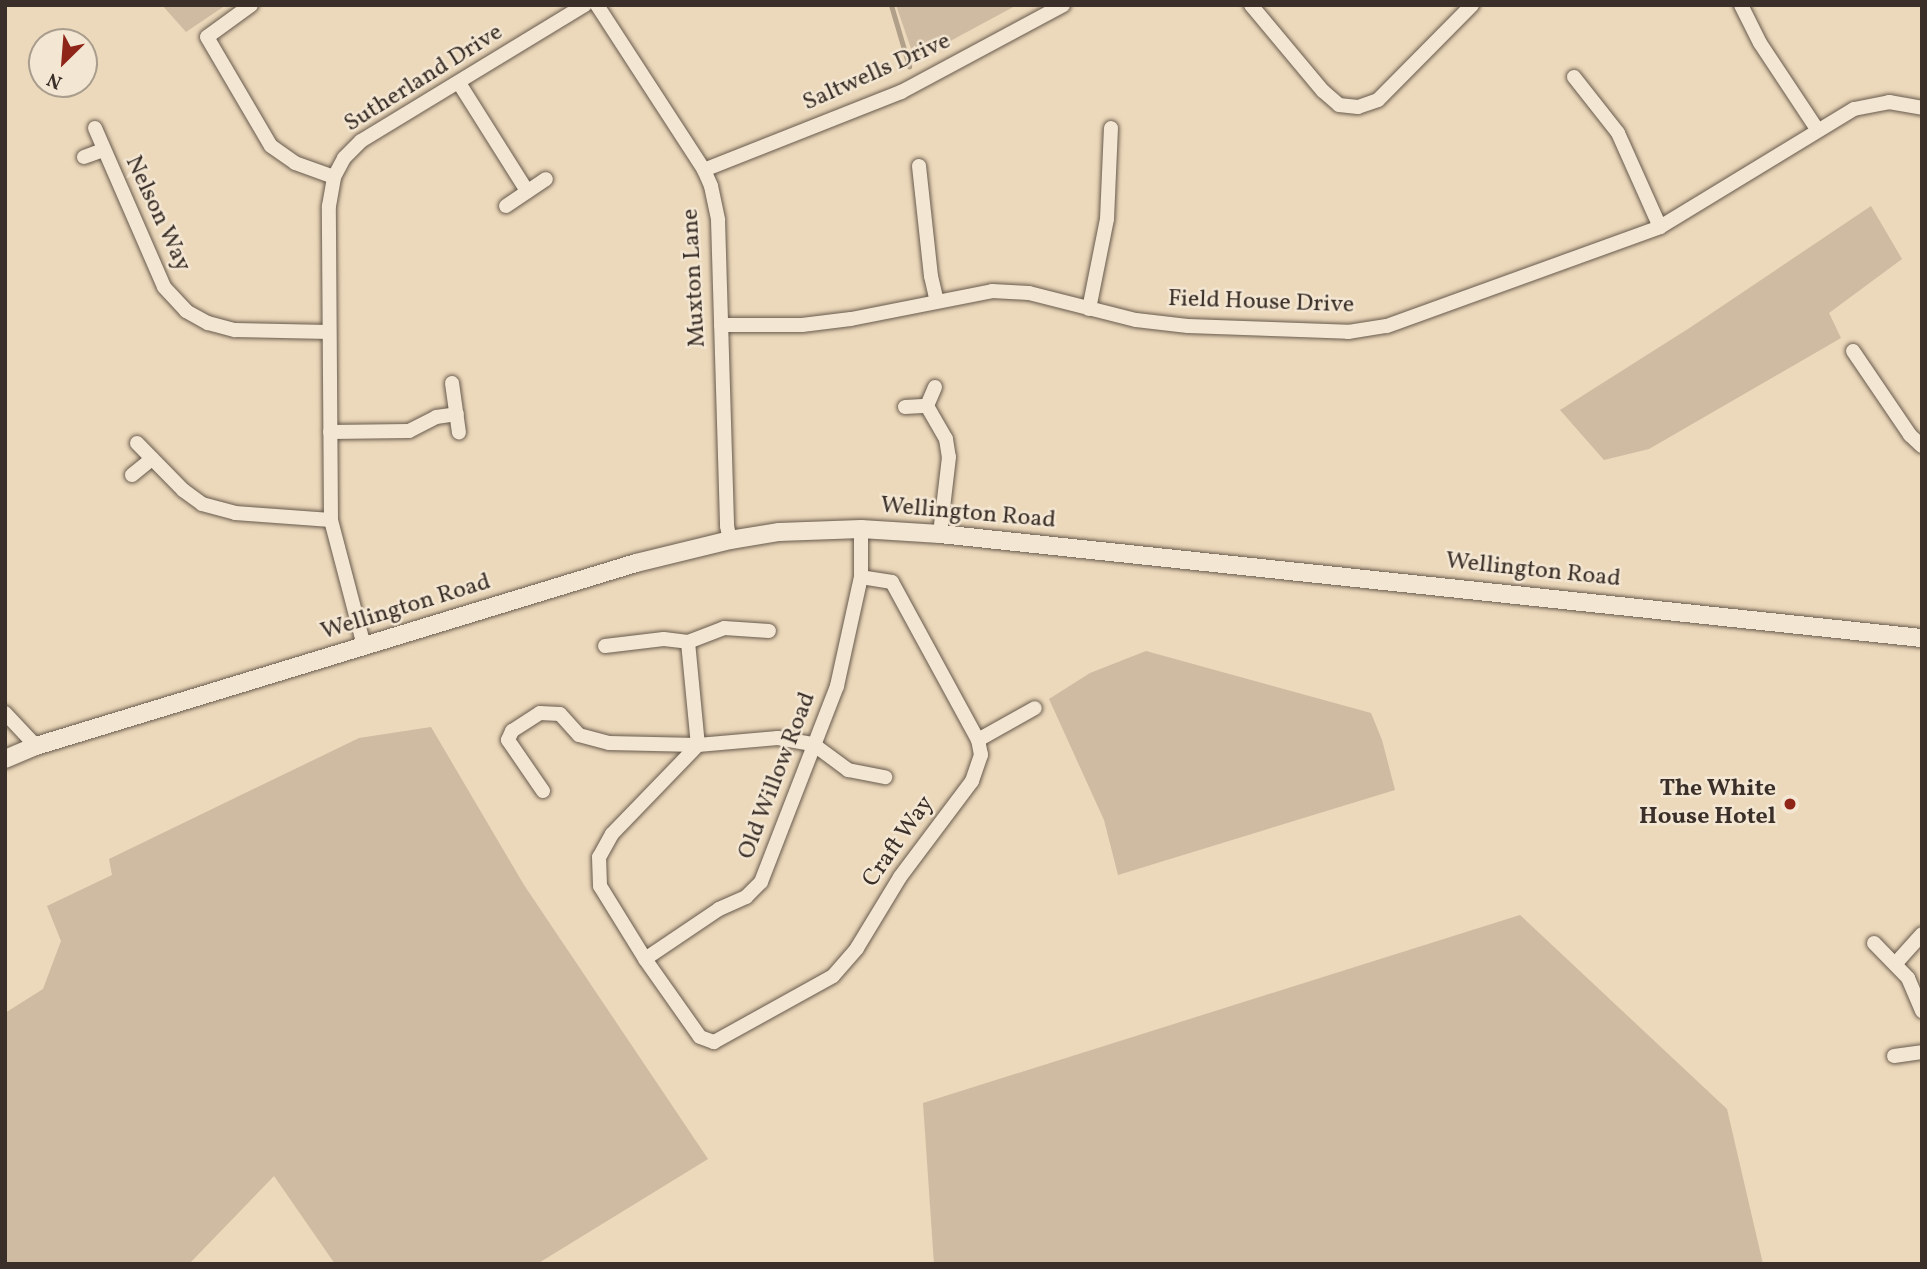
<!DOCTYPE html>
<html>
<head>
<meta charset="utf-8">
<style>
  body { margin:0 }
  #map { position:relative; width:1927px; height:1269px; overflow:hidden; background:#ecd8ba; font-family:Vollkorn,serif }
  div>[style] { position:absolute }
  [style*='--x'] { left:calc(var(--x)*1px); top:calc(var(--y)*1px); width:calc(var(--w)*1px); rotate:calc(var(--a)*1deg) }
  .green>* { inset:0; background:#cebba1 }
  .stream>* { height:5px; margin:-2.5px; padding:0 2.5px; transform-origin:2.5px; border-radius:2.5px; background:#b09f89 }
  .roads { filter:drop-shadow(0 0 2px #675a4d) drop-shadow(0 0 2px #675a4d) }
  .minor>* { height:14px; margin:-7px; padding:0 7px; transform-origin:7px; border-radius:7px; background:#f3e6d2 }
  .tertiary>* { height:18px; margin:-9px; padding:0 9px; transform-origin:9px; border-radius:9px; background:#f3e6d2 }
  .dots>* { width:19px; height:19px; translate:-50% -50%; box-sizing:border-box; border:4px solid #f3e6d2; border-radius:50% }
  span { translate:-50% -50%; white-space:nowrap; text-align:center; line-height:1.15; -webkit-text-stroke:5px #f3e6d2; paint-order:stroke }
  .street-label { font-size:24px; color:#3b3029 }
  .poi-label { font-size:24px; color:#3b3029; font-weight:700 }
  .right { translate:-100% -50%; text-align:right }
  .frame { position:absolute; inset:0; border:7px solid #3b3029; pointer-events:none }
  .north { position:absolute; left:28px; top:28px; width:70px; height:70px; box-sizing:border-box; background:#f3e6d2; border:2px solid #a99d8e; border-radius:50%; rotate:205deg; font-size:19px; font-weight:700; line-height:28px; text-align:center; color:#3b3029 }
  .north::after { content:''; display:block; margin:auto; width:24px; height:32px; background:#8f2418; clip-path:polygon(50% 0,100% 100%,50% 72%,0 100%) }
</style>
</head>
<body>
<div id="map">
  <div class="green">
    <i style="clip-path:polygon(162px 5px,226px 5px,186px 32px)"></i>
    <i style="clip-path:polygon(896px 5px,1017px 5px,915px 60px)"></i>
    <i style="clip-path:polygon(1871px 206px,1902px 259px,1829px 313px,1841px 338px,1649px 449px,1604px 460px,1560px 410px,1691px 327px)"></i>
    <i style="clip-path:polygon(1146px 651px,1371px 713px,1382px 740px,1395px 790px,1118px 875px,1104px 820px,1049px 699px,1090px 673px)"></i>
    <i style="clip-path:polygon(431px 727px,524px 885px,708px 1159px,537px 1264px,335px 1264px,274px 1176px,189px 1264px,5px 1264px,5px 1013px,43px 989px,61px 941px,47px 906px,112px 875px,109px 859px,359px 738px)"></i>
    <i style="clip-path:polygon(1520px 915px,1727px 1109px,1763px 1264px,934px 1264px,923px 1103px)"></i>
  </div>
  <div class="stream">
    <i style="--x:891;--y:5;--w:64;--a:73.6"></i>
  </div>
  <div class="roads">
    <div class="minor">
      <i style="--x:251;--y:5;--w:54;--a:144"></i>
      <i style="--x:207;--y:37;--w:126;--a:59.6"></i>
      <i style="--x:271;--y:146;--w:29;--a:35"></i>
      <i style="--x:295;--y:163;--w:41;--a:19.7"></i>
      <i style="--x:597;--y:5;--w:197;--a:57"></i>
      <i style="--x:704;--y:170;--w:17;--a:66"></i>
      <i style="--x:711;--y:186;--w:35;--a:78"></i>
      <i style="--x:718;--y:220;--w:306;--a:88.3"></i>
      <i style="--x:727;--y:526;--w:14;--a:78"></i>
      <i style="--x:1251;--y:5;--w:112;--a:50.1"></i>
      <i style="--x:1323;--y:91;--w:21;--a:41"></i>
      <i style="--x:1339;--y:105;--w:19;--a:6"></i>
      <i style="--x:1358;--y:107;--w:21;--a:-19"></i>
      <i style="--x:1378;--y:100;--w:134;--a:-45.3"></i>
      <i style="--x:1741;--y:5;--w:42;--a:63.4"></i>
      <i style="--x:1760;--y:43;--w:103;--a:56.5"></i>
      <i style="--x:1574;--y:77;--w:71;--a:51.8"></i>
      <i style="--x:1618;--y:133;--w:103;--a:65.9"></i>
      <i style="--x:459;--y:83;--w:128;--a:57.8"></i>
      <i style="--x:95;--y:128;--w:173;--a:66.5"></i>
      <i style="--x:164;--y:287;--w:33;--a:47"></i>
      <i style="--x:186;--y:311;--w:25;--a:29"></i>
      <i style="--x:208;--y:323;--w:28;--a:15"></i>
      <i style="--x:235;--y:330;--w:94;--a:1.2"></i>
      <i style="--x:84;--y:157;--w:20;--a:-20"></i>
      <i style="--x:919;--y:166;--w:111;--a:83.8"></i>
      <i style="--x:931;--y:276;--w:26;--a:77"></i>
      <i style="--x:704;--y:170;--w:212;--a:-21.6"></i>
      <i style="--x:901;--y:92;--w:184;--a:-28.2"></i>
      <i style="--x:506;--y:206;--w:48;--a:-34"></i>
      <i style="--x:1089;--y:309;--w:92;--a:-78.7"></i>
      <i style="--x:1107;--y:219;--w:91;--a:-87.5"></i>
      <i style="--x:721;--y:325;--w:81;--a:0"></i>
      <i style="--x:802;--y:325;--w:49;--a:-7"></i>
      <i style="--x:851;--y:319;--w:144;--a:-11.2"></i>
      <i style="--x:992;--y:291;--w:37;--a:3"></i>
      <i style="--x:1029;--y:293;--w:110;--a:14.2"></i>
      <i style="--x:1136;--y:320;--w:52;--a:6.6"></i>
      <i style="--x:1188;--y:326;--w:160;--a:2.1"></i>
      <i style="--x:1348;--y:332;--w:39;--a:-9"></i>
      <i style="--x:1387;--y:326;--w:290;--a:-19.9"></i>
      <i style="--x:1660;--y:227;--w:227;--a:-31.3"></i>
      <i style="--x:1854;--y:109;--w:36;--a:-11"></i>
      <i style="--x:1889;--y:102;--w:34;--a:10"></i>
      <i style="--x:1853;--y:351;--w:102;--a:55.8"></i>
      <i style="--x:1910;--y:435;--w:16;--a:43"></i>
      <i style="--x:452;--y:383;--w:50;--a:82"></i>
      <i style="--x:935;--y:387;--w:21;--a:113"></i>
      <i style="--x:927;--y:406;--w:38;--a:60"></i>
      <i style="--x:946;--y:439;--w:18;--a:81"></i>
      <i style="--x:949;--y:457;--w:78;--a:96.7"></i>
      <i style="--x:905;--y:407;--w:22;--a:-3"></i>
      <i style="--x:330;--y:432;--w:79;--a:-0.7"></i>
      <i style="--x:409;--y:431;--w:30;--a:-27"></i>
      <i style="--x:436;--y:417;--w:21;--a:-8"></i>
      <i style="--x:137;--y:443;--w:66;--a:45.6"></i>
      <i style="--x:183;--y:490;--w:24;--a:36"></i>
      <i style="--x:202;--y:504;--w:34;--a:15"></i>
      <i style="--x:235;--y:513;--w:96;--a:4.2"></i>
      <i style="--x:132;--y:475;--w:26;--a:-39"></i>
      <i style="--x:688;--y:642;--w:103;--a:84.5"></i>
      <i style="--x:364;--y:646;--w:130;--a:-104.7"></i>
      <i style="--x:331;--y:520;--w:314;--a:-90.4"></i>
      <i style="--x:329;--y:206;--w:29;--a:-80"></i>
      <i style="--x:334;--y:177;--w:21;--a:-62"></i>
      <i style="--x:344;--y:158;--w:24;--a:-45"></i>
      <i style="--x:361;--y:141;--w:262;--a:-31.3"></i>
      <i style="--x:605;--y:646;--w:59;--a:-6.8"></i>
      <i style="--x:664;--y:639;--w:24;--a:7"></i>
      <i style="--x:688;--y:642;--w:39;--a:-21"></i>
      <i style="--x:724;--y:628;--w:45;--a:3.8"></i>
      <i style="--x:5;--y:713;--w:45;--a:46.8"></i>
      <i style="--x:978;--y:740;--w:65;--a:-29.3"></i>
      <i style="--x:698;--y:745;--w:124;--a:134"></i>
      <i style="--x:612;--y:834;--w:26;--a:119"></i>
      <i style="--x:599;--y:857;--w:29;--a:88"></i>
      <i style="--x:600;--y:886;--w:86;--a:58.3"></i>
      <i style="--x:645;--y:959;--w:95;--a:54.8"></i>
      <i style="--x:700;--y:1037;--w:15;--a:20"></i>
      <i style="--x:714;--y:1042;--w:136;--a:-29"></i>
      <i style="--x:833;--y:976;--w:37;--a:-49"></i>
      <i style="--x:857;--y:948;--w:83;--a:-58.8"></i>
      <i style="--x:900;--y:877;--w:120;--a:-53.1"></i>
      <i style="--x:972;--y:781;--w:28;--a:-71"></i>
      <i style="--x:981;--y:755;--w:15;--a:-101"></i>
      <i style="--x:978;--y:740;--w:180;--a:-118.6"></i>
      <i style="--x:892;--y:582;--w:31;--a:-171"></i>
      <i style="--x:861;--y:577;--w:48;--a:-90"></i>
      <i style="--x:543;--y:791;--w:62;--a:-124.5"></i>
      <i style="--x:508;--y:740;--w:10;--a:-66"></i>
      <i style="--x:512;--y:731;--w:33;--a:-33"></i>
      <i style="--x:540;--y:713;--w:20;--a:3"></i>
      <i style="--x:560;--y:714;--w:28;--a:48"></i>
      <i style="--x:579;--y:735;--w:31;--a:15"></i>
      <i style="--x:609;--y:743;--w:89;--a:1.3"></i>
      <i style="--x:698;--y:745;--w:80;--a:-5"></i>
      <i style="--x:778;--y:738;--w:36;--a:10"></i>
      <i style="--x:813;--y:744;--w:44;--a:36.6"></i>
      <i style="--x:848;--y:770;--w:38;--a:11"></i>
      <i style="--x:1874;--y:943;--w:49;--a:45.8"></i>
      <i style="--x:1908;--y:978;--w:36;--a:67"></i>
      <i style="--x:645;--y:959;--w:89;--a:-34"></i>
      <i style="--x:719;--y:909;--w:30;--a:-24"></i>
      <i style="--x:746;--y:897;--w:21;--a:-45"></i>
      <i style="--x:761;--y:882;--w:210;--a:-68.8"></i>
      <i style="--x:837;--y:686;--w:112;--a:-77.6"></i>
      <i style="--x:1896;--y:963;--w:39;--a:-48"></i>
      <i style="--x:1894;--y:1056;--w:28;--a:-8"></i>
    </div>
    <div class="tertiary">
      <i style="--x:5;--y:759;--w:34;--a:-23"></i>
      <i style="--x:36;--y:746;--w:627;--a:-16.96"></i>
      <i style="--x:636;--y:563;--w:97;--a:-13.7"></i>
      <i style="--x:730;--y:540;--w:50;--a:-9.3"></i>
      <i style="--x:779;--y:532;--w:82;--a:-2.1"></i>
      <i style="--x:861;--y:529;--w:79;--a:3.6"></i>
      <i style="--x:940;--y:534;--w:987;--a:6.05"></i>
    </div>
  </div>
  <div class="dots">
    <i style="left:1790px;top:804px;background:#8f2418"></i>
  </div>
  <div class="street-label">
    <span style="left:877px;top:73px;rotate:-24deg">Saltwells Drive</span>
    <span style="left:424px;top:79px;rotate:-32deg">Sutherland Drive</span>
    <span style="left:157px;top:214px;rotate:65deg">Nelson Way</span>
    <span style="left:695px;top:278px;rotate:-93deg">Muxton Lane</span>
    <span style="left:1261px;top:303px;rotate:2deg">Field House Drive</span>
    <span style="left:968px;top:514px;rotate:5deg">Wellington Road</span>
    <span style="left:1533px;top:571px;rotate:6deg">Wellington Road</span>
    <span style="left:406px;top:608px;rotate:-17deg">Wellington Road</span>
    <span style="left:778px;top:776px;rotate:-69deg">Old Willow Road</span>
    <span style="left:899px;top:842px;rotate:-55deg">Craft Way</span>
  </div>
  <div class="poi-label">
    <span class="right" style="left:1776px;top:804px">The White<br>House Hotel</span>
  </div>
  <div class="frame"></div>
  <div class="north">N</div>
</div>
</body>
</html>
